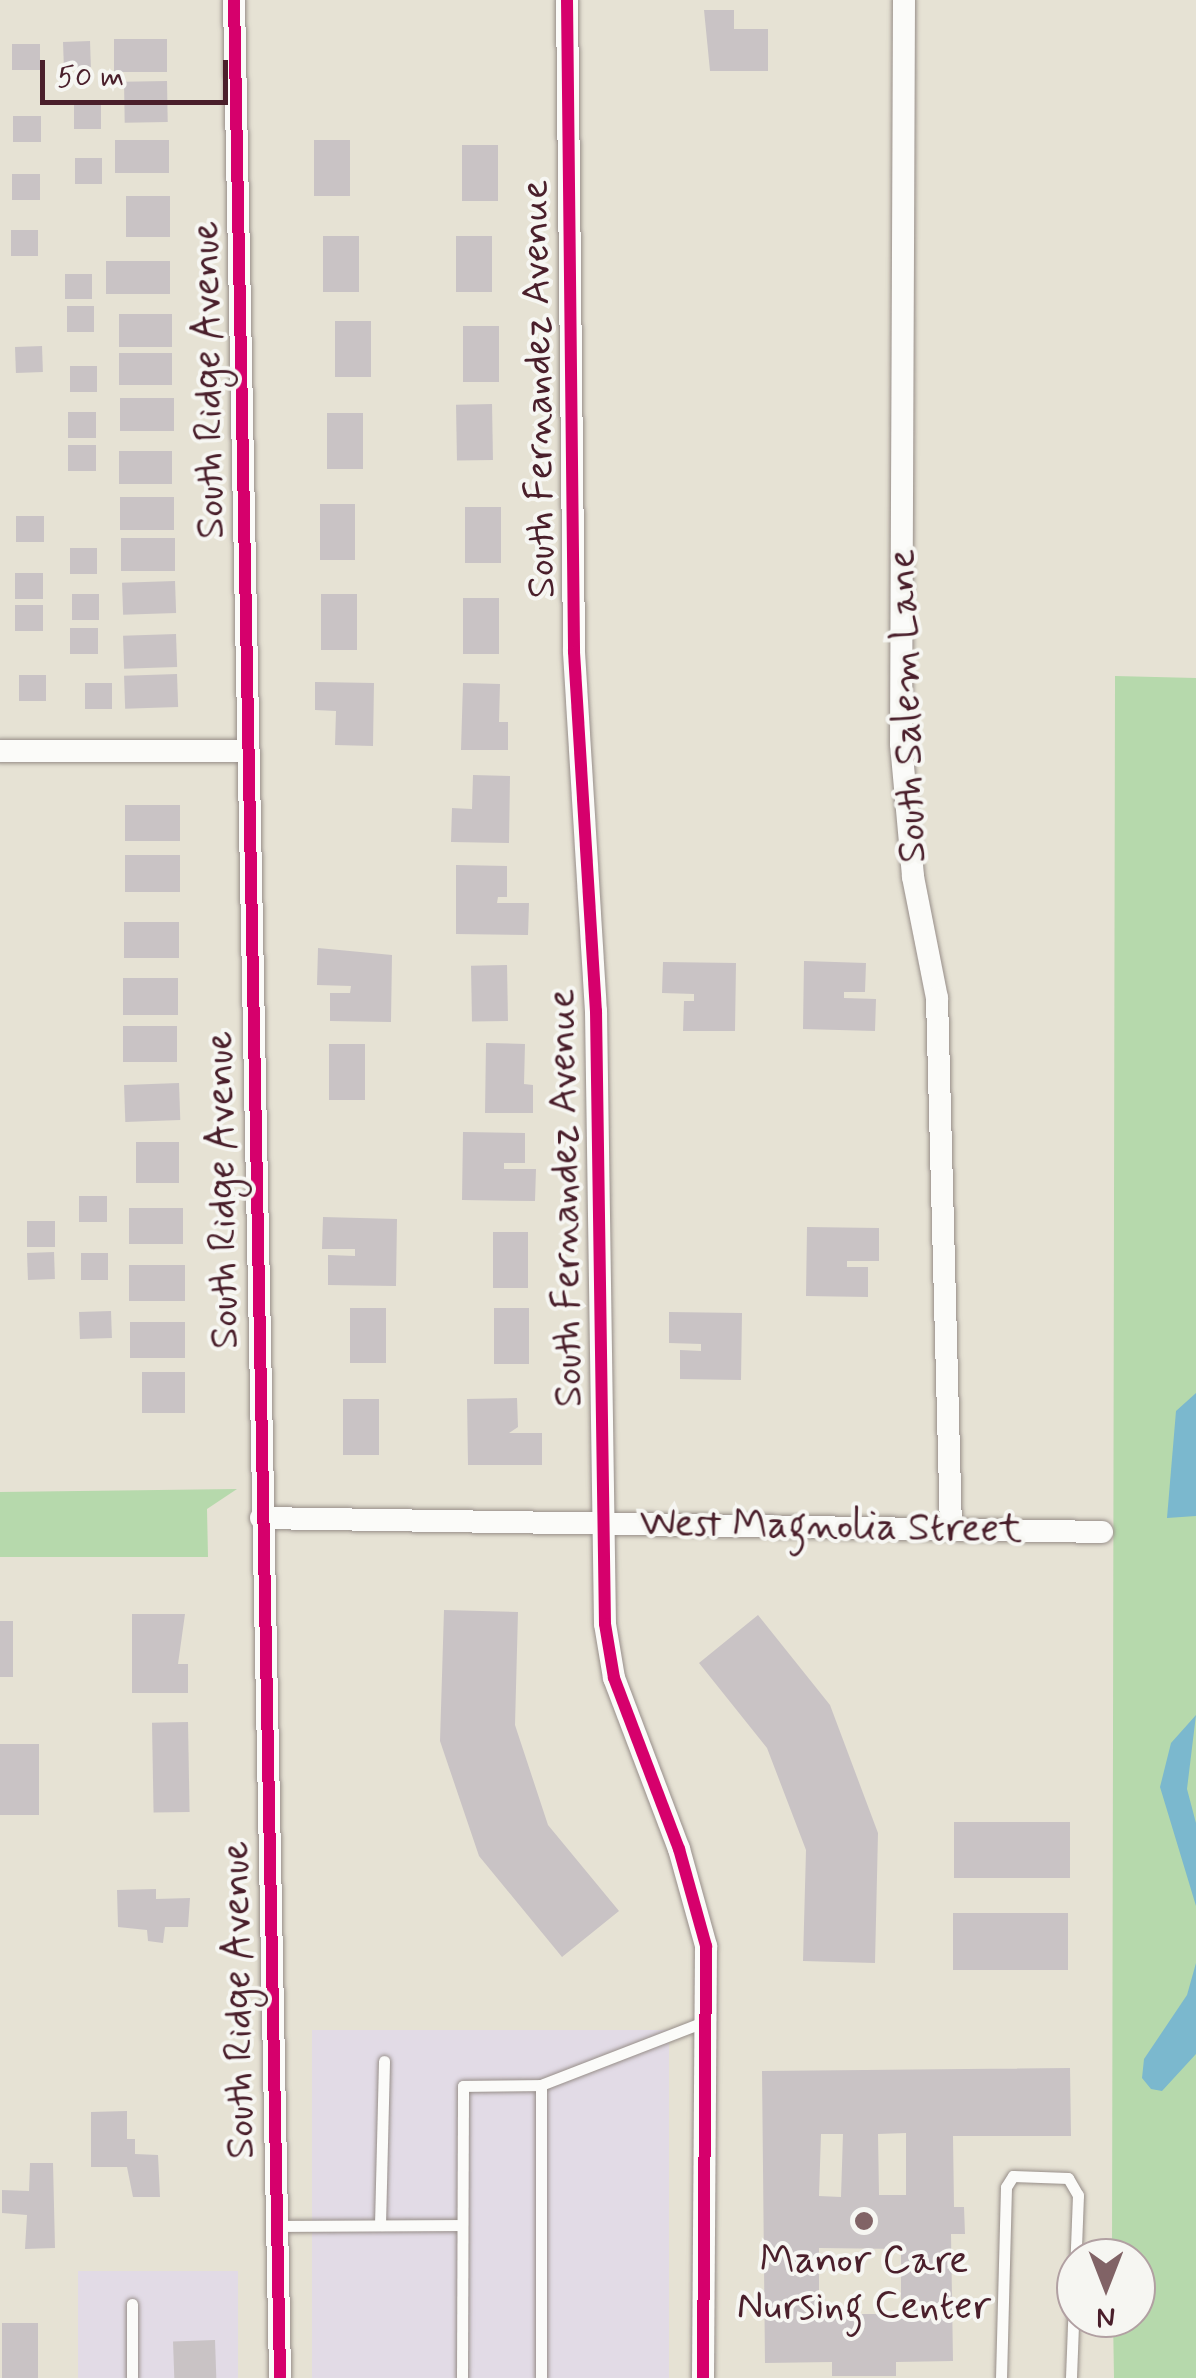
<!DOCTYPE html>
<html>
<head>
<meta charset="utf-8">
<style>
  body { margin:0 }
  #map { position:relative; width:1196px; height:2378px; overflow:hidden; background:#e6e2d4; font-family:Mynerve,sans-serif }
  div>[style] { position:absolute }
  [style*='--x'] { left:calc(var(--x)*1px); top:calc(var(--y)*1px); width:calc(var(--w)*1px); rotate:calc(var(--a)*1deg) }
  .built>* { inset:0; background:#e2dbe6; transform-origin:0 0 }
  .green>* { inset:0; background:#b6d9ac }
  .water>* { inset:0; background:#7bb8ce }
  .building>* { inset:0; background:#c9c3c5; transform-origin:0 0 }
  .roads { filter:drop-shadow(0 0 2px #978e89) drop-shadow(0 0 2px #978e89) }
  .lane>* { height:11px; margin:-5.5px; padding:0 5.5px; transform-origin:5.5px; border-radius:5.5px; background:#fbfbf9 }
  .street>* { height:22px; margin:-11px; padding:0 11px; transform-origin:11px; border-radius:11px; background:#fbfbf9 }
  .cycleway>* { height:12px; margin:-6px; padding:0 6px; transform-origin:6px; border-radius:6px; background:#d6006c }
  .dots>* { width:28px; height:28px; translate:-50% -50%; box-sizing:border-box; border:5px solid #f6f6f2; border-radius:50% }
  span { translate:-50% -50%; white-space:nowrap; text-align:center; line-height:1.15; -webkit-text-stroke:8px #f6f6f2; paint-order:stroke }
  .street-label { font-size:40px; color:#4a1f2b }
  .poi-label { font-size:40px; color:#4a1f2b }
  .north { position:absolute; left:1056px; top:2238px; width:100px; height:100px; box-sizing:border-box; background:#f6f6f2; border:2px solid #b1a0a2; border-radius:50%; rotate:180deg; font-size:28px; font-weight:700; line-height:40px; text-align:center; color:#4a1f2b }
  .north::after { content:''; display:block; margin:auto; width:35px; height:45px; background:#816366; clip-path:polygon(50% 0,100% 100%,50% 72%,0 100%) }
  .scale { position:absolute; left:40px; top:60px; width:188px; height:45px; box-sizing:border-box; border:5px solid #4a1f2b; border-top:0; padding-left:12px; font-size:30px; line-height:35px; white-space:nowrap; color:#4a1f2b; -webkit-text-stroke:8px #f6f6f2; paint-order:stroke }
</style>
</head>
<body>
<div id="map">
  <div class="built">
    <i style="left:312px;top:2030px;width:357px;height:348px"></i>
    <i style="left:78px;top:2271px;width:160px;height:107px"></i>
  </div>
  <div class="green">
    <i style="clip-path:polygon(1115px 676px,1196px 678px,1196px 2378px,1114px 2378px,1113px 2318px,1136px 2318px,1136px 2258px,1112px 2258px)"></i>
    <i style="clip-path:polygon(237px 1489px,207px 1509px,208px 1557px,0 1557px,0 1492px)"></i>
  </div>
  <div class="water">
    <i style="clip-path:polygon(1196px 1393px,1196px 1516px,1167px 1518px,1176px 1411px)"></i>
    <i style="clip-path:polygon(1196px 1715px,1187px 1789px,1196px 1823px,1196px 1906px,1160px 1787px,1171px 1743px)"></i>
    <i style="clip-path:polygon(1196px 1963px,1196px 2054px,1162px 2091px,1151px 2089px,1142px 2078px,1144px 2059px,1187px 1995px)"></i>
  </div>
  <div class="building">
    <i style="clip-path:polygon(704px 10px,734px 10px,734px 29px,768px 29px,768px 71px,710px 71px)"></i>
    <i style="left:114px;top:39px;width:53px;height:33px"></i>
    <i style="left:90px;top:41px;width:26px;height:27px;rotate:88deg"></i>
    <i style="left:12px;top:44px;width:28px;height:26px"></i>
    <i style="left:167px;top:81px;width:41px;height:43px;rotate:89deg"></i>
    <i style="left:101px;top:103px;width:26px;height:27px;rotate:90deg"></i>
    <i style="left:13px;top:116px;width:28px;height:26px"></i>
    <i style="left:115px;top:140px;width:54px;height:33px"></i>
    <i style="left:314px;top:140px;width:36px;height:56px"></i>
    <i style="left:498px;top:145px;width:56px;height:36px;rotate:90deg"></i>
    <i style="left:75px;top:158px;width:27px;height:26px"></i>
    <i style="left:12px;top:174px;width:28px;height:26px"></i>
    <i style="left:126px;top:196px;width:44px;height:41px"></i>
    <i style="left:11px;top:230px;width:27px;height:26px"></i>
    <i style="left:323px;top:236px;width:36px;height:56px"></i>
    <i style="left:456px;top:236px;width:36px;height:56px"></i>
    <i style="left:170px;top:261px;width:33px;height:64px;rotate:90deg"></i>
    <i style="left:65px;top:274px;width:27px;height:25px"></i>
    <i style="left:67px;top:306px;width:27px;height:26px"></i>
    <i style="left:172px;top:314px;width:33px;height:53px;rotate:90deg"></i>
    <i style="left:335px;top:321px;width:36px;height:56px"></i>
    <i style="left:463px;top:326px;width:36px;height:56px"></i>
    <i style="left:42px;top:346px;width:26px;height:27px;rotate:88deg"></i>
    <i style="left:119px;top:353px;width:53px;height:32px"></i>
    <i style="left:70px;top:366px;width:27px;height:26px"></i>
    <i style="left:174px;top:398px;width:33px;height:54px;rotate:90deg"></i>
    <i style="left:492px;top:404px;width:56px;height:36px;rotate:89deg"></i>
    <i style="left:68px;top:412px;width:28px;height:26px"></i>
    <i style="left:363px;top:413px;width:56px;height:36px;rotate:90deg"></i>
    <i style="left:68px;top:445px;width:28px;height:26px"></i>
    <i style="left:119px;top:451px;width:53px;height:33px"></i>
    <i style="left:120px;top:497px;width:54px;height:33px"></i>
    <i style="left:320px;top:504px;width:35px;height:56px"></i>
    <i style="left:465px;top:507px;width:36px;height:56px"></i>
    <i style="left:16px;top:516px;width:28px;height:26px"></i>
    <i style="left:121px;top:538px;width:54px;height:33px"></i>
    <i style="left:70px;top:548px;width:27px;height:26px"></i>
    <i style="left:43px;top:573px;width:26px;height:28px;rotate:90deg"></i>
    <i style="left:175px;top:581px;width:32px;height:53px;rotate:88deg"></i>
    <i style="left:99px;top:594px;width:26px;height:27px;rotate:90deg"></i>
    <i style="left:357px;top:594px;width:56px;height:36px;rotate:90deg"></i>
    <i style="left:463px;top:598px;width:36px;height:56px"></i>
    <i style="left:15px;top:605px;width:28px;height:26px"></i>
    <i style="left:70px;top:628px;width:28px;height:26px"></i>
    <i style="left:176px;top:634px;width:33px;height:53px;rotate:88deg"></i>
    <i style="left:177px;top:674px;width:33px;height:53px;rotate:88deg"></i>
    <i style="left:46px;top:675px;width:26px;height:27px;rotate:90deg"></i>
    <i style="clip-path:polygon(315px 682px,374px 683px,373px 746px,335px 745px,336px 711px,315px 710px)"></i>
    <i style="left:85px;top:683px;width:27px;height:26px"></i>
    <i style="clip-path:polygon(463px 683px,500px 684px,499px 722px,508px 722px,508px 750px,461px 750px)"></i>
    <i style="clip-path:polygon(473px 775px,510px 776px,509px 843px,451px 842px,452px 808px,472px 809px)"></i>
    <i style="left:125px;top:805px;width:55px;height:36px"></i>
    <i style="left:180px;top:855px;width:37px;height:55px;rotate:90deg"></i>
    <i style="clip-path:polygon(456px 865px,507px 866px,507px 897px,498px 897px,497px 903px,529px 903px,528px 935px,456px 934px)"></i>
    <i style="left:124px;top:922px;width:55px;height:36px"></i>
    <i style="clip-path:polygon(318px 948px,392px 955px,391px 1022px,330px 1021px,330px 993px,350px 993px,351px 986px,317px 985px)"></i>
    <i style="clip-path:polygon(804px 961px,866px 963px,865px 992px,844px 992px,844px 998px,876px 999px,875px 1031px,803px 1029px)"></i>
    <i style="clip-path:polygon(663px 962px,736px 963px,735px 1031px,683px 1031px,684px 1001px,694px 1001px,694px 994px,662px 993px)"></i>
    <i style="left:507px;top:965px;width:56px;height:36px;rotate:89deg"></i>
    <i style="left:178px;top:978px;width:37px;height:55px;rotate:90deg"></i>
    <i style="left:123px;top:1026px;width:54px;height:36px"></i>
    <i style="clip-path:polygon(486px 1043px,525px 1044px,524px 1084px,533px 1085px,533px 1113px,485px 1113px)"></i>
    <i style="left:329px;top:1044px;width:36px;height:56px"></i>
    <i style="left:179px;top:1083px;width:37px;height:55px;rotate:88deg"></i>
    <i style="clip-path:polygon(463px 1132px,525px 1133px,525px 1163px,504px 1163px,504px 1169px,536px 1169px,535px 1201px,462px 1200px)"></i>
    <i style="left:136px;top:1142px;width:43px;height:41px"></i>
    <i style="left:79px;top:1196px;width:28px;height:26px"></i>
    <i style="left:129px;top:1208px;width:54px;height:36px"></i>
    <i style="clip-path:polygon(323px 1217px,397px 1219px,396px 1286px,328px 1285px,328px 1255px,355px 1256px,355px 1249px,322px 1249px)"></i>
    <i style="left:27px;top:1221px;width:28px;height:26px"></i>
    <i style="clip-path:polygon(807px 1227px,879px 1228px,879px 1261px,847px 1261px,847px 1267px,868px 1267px,868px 1297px,806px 1296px)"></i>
    <i style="left:493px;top:1232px;width:35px;height:56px"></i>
    <i style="left:54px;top:1252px;width:27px;height:27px;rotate:88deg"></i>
    <i style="left:81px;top:1253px;width:27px;height:27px"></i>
    <i style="left:129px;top:1265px;width:56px;height:36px"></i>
    <i style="left:350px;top:1308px;width:36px;height:55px"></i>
    <i style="left:494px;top:1308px;width:35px;height:56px"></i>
    <i style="left:111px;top:1311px;width:27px;height:32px;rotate:88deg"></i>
    <i style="clip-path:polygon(669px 1312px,742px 1313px,741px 1380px,680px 1379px,680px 1350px,701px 1351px,701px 1344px,669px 1343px)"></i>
    <i style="left:185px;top:1322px;width:36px;height:55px;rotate:90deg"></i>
    <i style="left:142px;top:1372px;width:43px;height:41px"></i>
    <i style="clip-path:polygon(517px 1398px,518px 1427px,509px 1433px,542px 1433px,542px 1465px,468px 1465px,467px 1399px)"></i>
    <i style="left:343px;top:1399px;width:36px;height:56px"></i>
    <i style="clip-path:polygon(444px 1610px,518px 1612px,515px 1725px,548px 1825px,619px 1911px,562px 1957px,479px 1856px,440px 1741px)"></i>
    <i style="clip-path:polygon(132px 1614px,185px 1614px,178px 1664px,188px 1664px,188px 1693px,132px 1693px)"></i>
    <i style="clip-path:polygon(758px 1615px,830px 1705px,878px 1833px,875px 1963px,803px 1961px,806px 1850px,767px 1748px,699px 1663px)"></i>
    <i style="left:0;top:1621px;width:13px;height:56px"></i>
    <i style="left:188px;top:1722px;width:90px;height:36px;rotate:89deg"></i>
    <i style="left:0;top:1744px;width:39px;height:71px"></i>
    <i style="left:954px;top:1822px;width:116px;height:56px"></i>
    <i style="clip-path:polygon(156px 1889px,156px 1899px,190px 1898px,188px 1927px,165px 1927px,163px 1943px,148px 1941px,147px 1930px,118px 1927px,117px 1890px)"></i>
    <i style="left:953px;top:1913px;width:115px;height:57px"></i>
    <i style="clip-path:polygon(evenodd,1070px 2068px,1071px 2136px,953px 2136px,954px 2207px,964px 2207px,965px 2234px,951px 2234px,953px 2361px,896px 2362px,896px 2376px,832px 2376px,832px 2362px,765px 2363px,762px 2071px,1070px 2068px,906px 2133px,906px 2195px,879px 2195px,878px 2134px,906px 2133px,1070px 2068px,821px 2134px,843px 2134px,841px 2197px,819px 2196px,821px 2134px,1070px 2068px,819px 2248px,901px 2249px,901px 2314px,819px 2314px,819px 2248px)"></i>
    <i style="clip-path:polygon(127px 2111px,127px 2139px,135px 2139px,135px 2154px,158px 2155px,160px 2197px,133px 2197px,127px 2167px,91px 2167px,91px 2112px)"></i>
    <i style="clip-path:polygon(30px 2163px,53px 2163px,55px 2248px,25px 2249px,27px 2215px,2px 2213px,2px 2190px,29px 2191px)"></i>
    <i style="left:2px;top:2323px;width:36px;height:55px"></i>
    <i style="left:215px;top:2340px;width:38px;height:42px;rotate:88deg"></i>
  </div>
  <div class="roads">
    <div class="lane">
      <i style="--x:380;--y:2225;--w:164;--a:-88.6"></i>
      <i style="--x:277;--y:2226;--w:185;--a:-0.3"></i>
      <i style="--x:132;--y:2304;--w:74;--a:90"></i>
      <i style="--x:462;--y:2378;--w:292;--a:-89.8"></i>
      <i style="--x:463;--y:2086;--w:78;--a:-0.7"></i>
      <i style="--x:541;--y:2378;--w:293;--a:-90"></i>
      <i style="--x:541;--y:2085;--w:172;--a:-21.2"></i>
      <i style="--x:1001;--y:2378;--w:191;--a:-88.5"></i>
      <i style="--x:1006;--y:2187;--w:13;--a:-58"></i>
      <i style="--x:1013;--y:2176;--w:55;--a:2.1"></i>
      <i style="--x:1068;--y:2178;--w:20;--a:60"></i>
      <i style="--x:1078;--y:2195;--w:183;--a:92.2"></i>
    </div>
    <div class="street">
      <i style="--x:234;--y:0;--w:2378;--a:88.89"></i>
      <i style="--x:567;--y:0;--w:652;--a:89.38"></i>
      <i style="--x:574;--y:652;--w:360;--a:86.5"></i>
      <i style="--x:596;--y:1011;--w:613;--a:89.16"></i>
      <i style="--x:605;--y:1624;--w:55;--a:80.5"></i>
      <i style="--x:614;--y:1678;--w:183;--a:69.2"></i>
      <i style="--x:679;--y:1849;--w:101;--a:74.4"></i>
      <i style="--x:706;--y:1946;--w:432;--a:90.4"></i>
      <i style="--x:904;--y:0;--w:744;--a:90.23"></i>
      <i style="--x:901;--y:744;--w:134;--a:84.8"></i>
      <i style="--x:913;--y:877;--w:123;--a:78.8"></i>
      <i style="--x:937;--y:998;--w:531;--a:88.49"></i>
      <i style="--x:0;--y:751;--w:248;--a:0"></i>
      <i style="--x:261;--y:1518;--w:841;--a:0.95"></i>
    </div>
  </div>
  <div class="cycleway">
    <i style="--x:234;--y:0;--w:2378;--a:88.89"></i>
    <i style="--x:567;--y:0;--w:652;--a:89.38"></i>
    <i style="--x:574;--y:652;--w:360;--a:86.5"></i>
    <i style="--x:596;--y:1011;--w:613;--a:89.16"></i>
    <i style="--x:605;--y:1624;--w:55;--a:80.5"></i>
    <i style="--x:614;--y:1678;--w:183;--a:69.2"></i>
    <i style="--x:679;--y:1849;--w:101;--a:74.4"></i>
    <i style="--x:706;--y:1946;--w:432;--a:90.4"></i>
  </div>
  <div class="dots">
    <i style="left:864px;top:2221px;background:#816366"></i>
  </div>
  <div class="street-label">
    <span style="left:209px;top:380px;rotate:-91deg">South Ridge Avenue</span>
    <span style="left:539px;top:389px;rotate:-91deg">South Fernandez Avenue</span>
    <span style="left:908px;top:706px;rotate:-92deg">South Salem Lane</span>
    <span style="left:223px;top:1190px;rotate:-91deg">South Ridge Avenue</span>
    <span style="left:566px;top:1198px;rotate:-91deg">South Fernandez Avenue</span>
    <span style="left:831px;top:1527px;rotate:1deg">West Magnolia Street</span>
    <span style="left:239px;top:2000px;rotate:-91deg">South Ridge Avenue</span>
  </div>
  <div class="poi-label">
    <span style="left:864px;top:2284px">Manor Care<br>Nursing Center</span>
  </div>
  <div class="north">N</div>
  <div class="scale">50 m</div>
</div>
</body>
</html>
